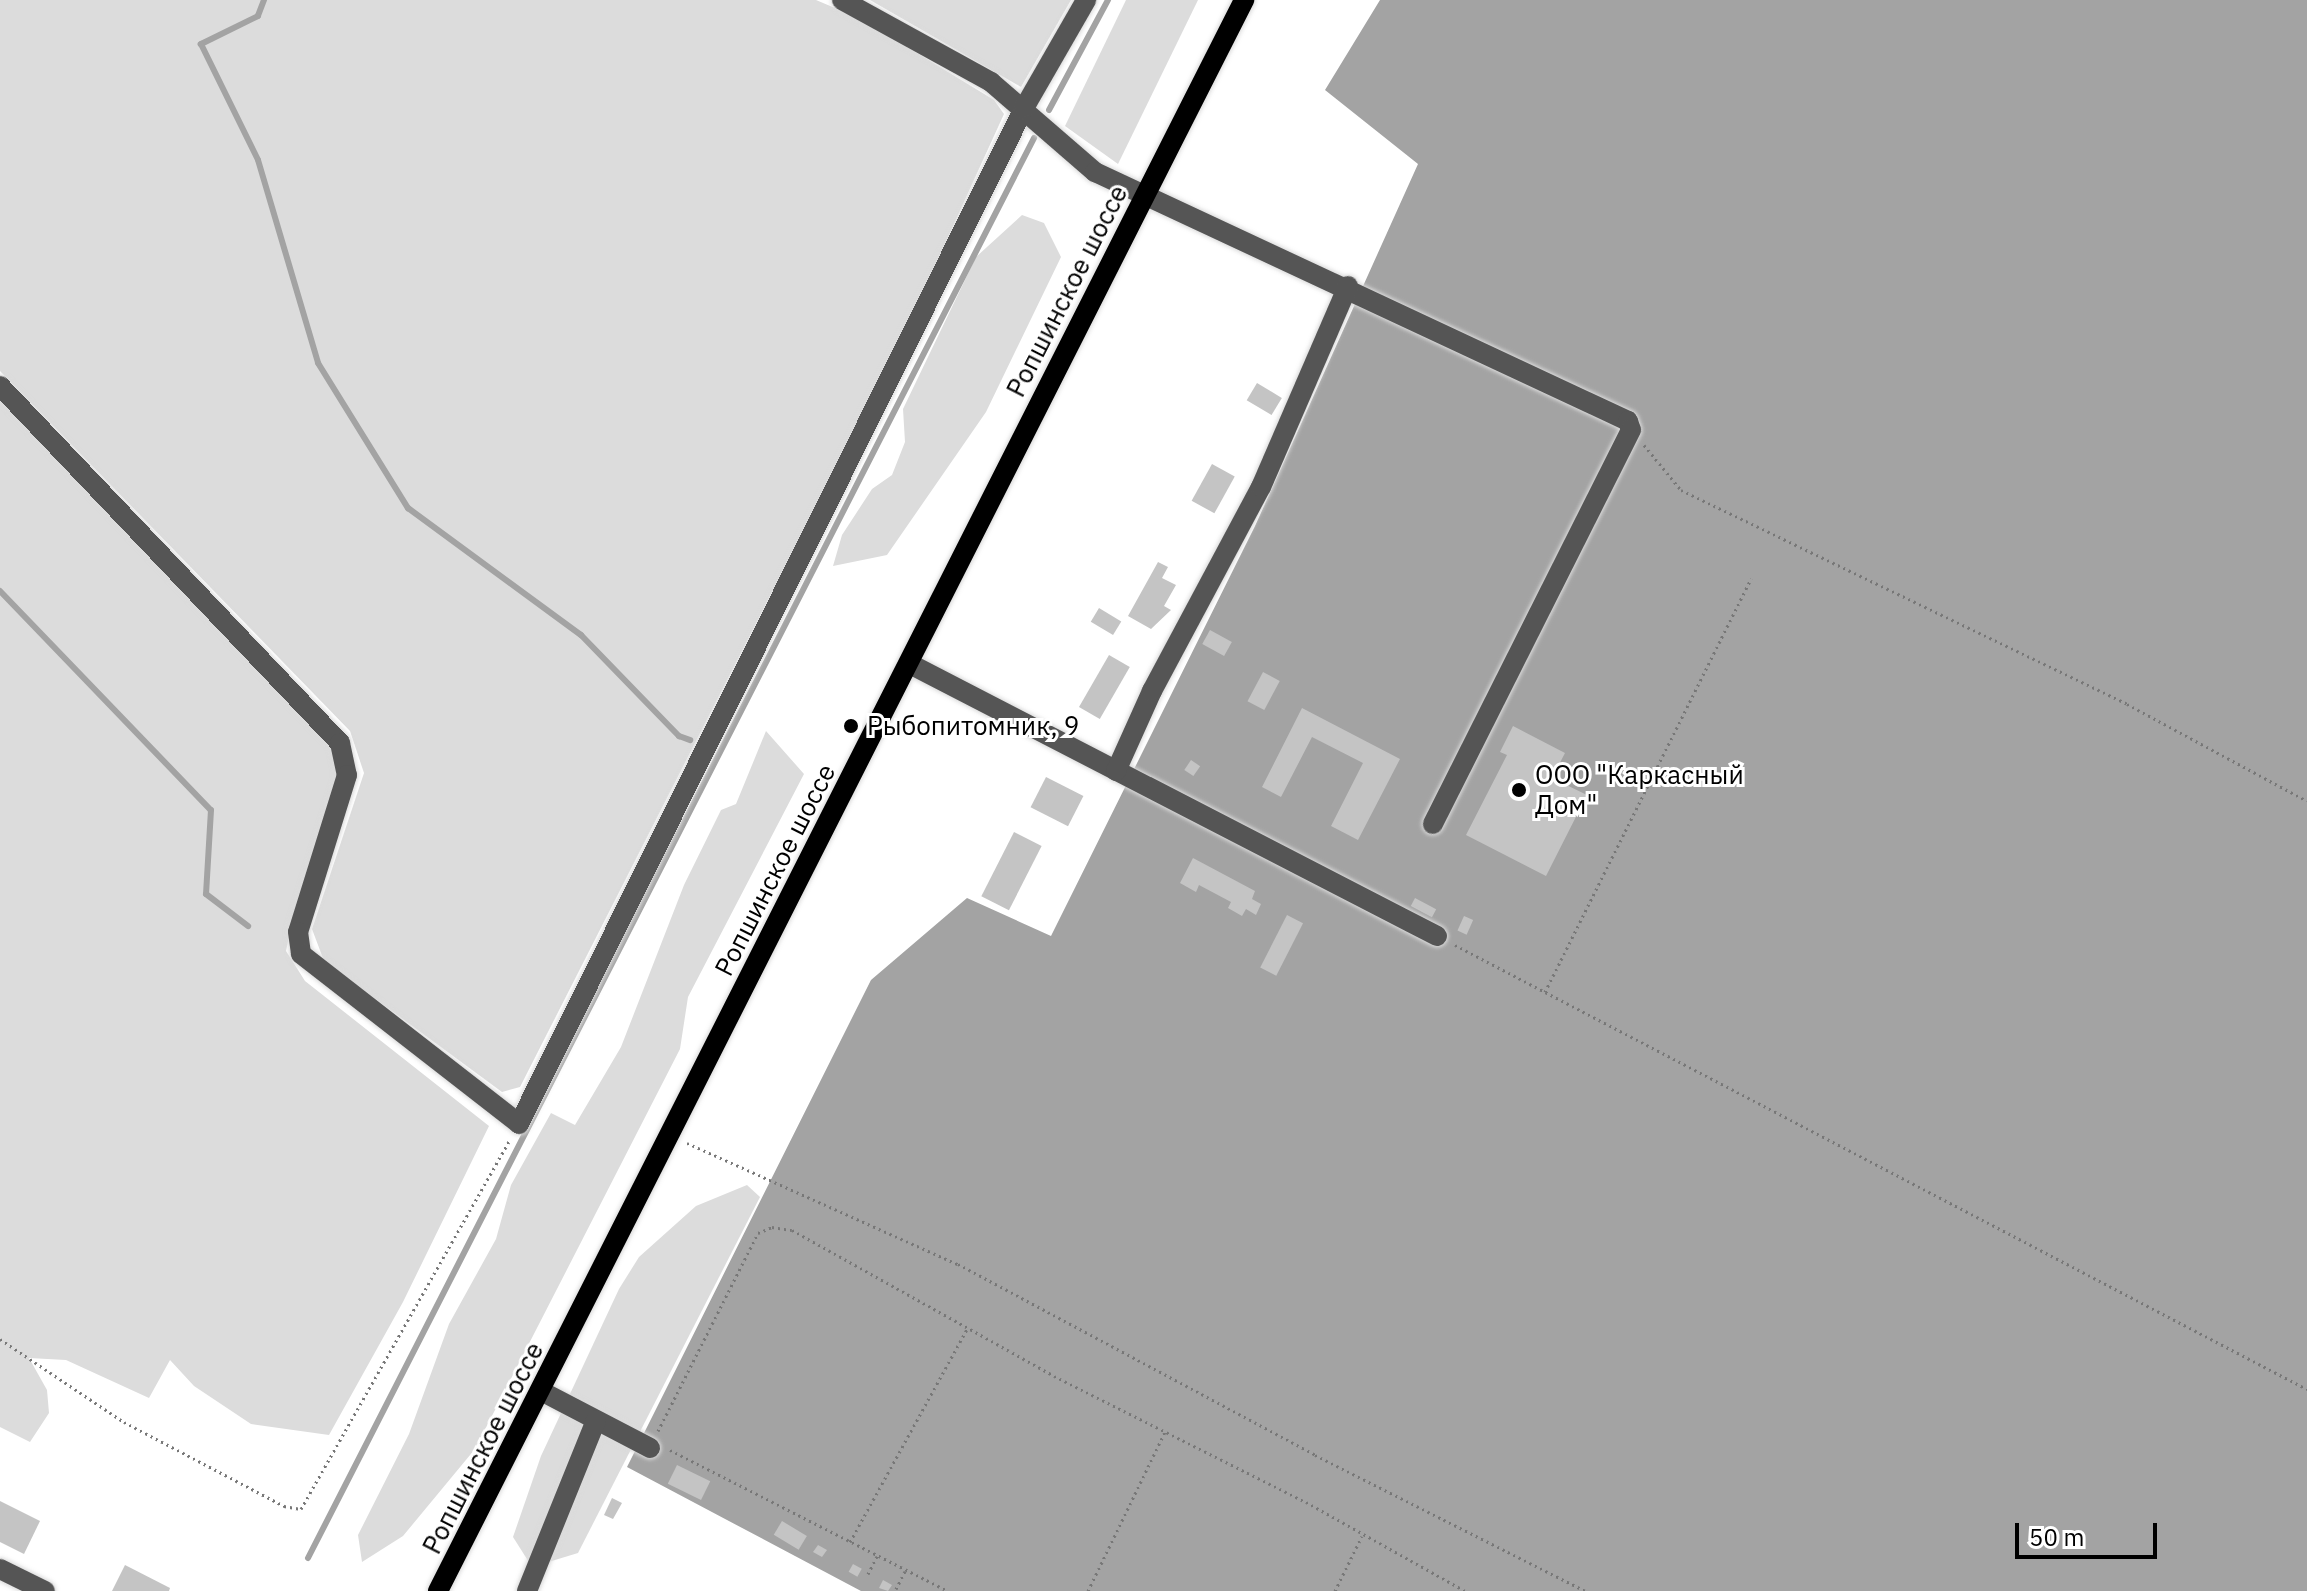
<!DOCTYPE html>
<html>
<head>
<meta charset="utf-8">
<style>
  body { margin:0 }
  #map { position:relative; width:2307px; height:1591px; overflow:hidden; background:#fff; font-family:"IBM Plex Sans",sans-serif }
  div>[style] { position:absolute }
  [style*='--x'] { left:calc(var(--x)*1px); top:calc(var(--y)*1px); width:calc(var(--w)*1px); rotate:calc(var(--a)*1deg) }
  .green>* { inset:0; background:#dcdcdc }
  .water>* { inset:0; background:#a3a3a3 }
  .stream>* { height:6px; margin:-3px; padding:0 3px; transform-origin:3px; border-radius:3px; background:#a3a3a3 }
  .building>* { inset:0; background:#c4c4c4; transform-origin:0 0 }
  .path>* { height:3px; margin-top:-1.5px; transform-origin:0; background:repeating-linear-gradient(90deg,#777 0 2px,transparent 0 6px) }
  .roads { filter:drop-shadow(0 0 2px #dbdbdb) drop-shadow(0 0 2px #dbdbdb) }
  .minor>* { height:20px; margin:-10px; padding:0 10px; transform-origin:10px; border-radius:10px; background:#555 }
  .major>* { height:20px; margin:-10px; padding:0 10px; transform-origin:10px; border-radius:10px; background:#000 }
  .dots>* { width:22px; height:22px; translate:-50% -50%; box-sizing:border-box; border:4px solid #fff; border-radius:50% }
  span { translate:-50% -50%; white-space:nowrap; text-align:center; line-height:1.15; -webkit-text-stroke:6px #fff; paint-order:stroke }
  .street-label { font-size:26px; color:#000 }
  .poi-label { font-size:26px; color:#000 }
  .left { translate:0 -50%; text-align:left }
  .scale { position:absolute; left:2015px; top:1523px; width:142px; height:36px; box-sizing:border-box; border:4px solid #000; border-top:0; padding-left:10px; font-size:24px; line-height:28px; white-space:nowrap; color:#000; -webkit-text-stroke:6px #fff; paint-order:stroke }
</style>
</head>
<body>
<div id="map">
  <div class="green">
    <i style="clip-path:polygon(0 0,816px 0,861px 19px,994px 100px,1004px 114px,910px 320px,520px 1087px,502px 1092px,324px 961px,312px 929px,364px 773px,350px 731px,0 371px)"></i>
    <i style="clip-path:polygon(870px 0,1071px 0,1021px 87px)"></i>
    <i style="clip-path:polygon(1126px 0,1198px 0,1118px 164px,1065px 126px)"></i>
    <i style="clip-path:polygon(1022px 215px,1044px 223px,1061px 257px,986px 412px,887px 555px,833px 566px,842px 535px,872px 489px,892px 475px,905px 442px,903px 409px,976px 257px)"></i>
    <i style="clip-path:polygon(0 399px,333px 747px,338px 777px,295px 908px,286px 951px,305px 981px,489px 1126px,403px 1302px,329px 1435px,251px 1424px,194px 1386px,170px 1360px,149px 1398px,66px 1360px,29px 1358px,47px 1390px,49px 1413px,30px 1442px,0 1427px)"></i>
    <i style="clip-path:polygon(766px 731px,804px 774px,688px 997px,680px 1049px,475px 1449px,403px 1536px,362px 1562px,358px 1535px,409px 1434px,449px 1324px,496px 1239px,511px 1185px,551px 1113px,575px 1125px,621px 1047px,684px 885px,721px 810px,736px 804px)"></i>
    <i style="clip-path:polygon(747px 1185px,760px 1197px,578px 1553px,532px 1567px,513px 1537px,541px 1456px,619px 1289px,639px 1257px,696px 1206px)"></i>
  </div>
  <div class="water">
    <i style="clip-path:polygon(1380px 0,2307px 0,2307px 1591px,861px 1591px,627px 1467px,871px 980px,967px 898px,1051px 936px,1255px 526px,1418px 164px,1325px 90px)"></i>
  </div>
  <div class="stream">
    <i style="--x:264;--y:0;--w:17;--a:111"></i>
    <i style="--x:258;--y:16;--w:64;--a:153.8"></i>
    <i style="--x:201;--y:44;--w:129;--a:63.8"></i>
    <i style="--x:258;--y:160;--w:212;--a:73.5"></i>
    <i style="--x:318;--y:363;--w:171;--a:58.2"></i>
    <i style="--x:408;--y:508;--w:215;--a:36.3"></i>
    <i style="--x:581;--y:635;--w:141;--a:45.9"></i>
    <i style="--x:679;--y:736;--w:12;--a:20"></i>
    <i style="--x:1049;--y:110;--w:125;--a:-61.8"></i>
    <i style="--x:0;--y:591;--w:304;--a:46.1"></i>
    <i style="--x:211;--y:810;--w:84;--a:93.4"></i>
    <i style="--x:206;--y:894;--w:53;--a:37.3"></i>
    <i style="--x:308;--y:1558;--w:1595;--a:-62.92"></i>
  </div>
  <div class="building">
    <i style="left:1257px;top:383px;width:29px;height:20px;rotate:31deg"></i>
    <i style="left:1212px;top:464px;width:26px;height:42px;rotate:29deg"></i>
    <i style="clip-path:polygon(1158px 562px,1168px 567px,1162px 578px,1176px 585px,1164px 606px,1171px 610px,1151px 629px,1128px 616px)"></i>
    <i style="left:1099px;top:608px;width:26px;height:16px;rotate:31deg"></i>
    <i style="left:1210px;top:630px;width:25px;height:16px;rotate:29deg"></i>
    <i style="left:1109px;top:655px;width:24px;height:60px;rotate:30deg"></i>
    <i style="left:1263px;top:672px;width:19px;height:33px;rotate:28deg"></i>
    <i style="clip-path:polygon(1302px 708px,1400px 759px,1358px 840px,1331px 826px,1363px 763px,1312px 737px,1281px 797px,1262px 787px)"></i>
    <i style="clip-path:polygon(1513px 726px,1565px 753px,1552px 778px,1587px 795px,1546px 876px,1466px 835px,1507px 755px,1500px 752px)"></i>
    <i style="left:1191px;top:760px;width:11px;height:12px;rotate:34deg"></i>
    <i style="left:1046px;top:777px;width:42px;height:34px;rotate:27deg"></i>
    <i style="left:1014px;top:832px;width:31px;height:72px;rotate:27deg"></i>
    <i style="clip-path:polygon(1193px 858px,1255px 891px,1252px 899px,1261px 904px,1256px 915px,1246px 909px,1242px 916px,1228px 908px,1231px 902px,1199px 885px,1196px 892px,1180px 883px)"></i>
    <i style="left:1415px;top:898px;width:24px;height:9px;rotate:28deg"></i>
    <i style="left:1287px;top:915px;width:18px;height:59px;rotate:27deg"></i>
    <i style="left:1464px;top:916px;width:10px;height:16px;rotate:24deg"></i>
    <i style="left:677px;top:1465px;width:37px;height:21px;rotate:26deg"></i>
    <i style="clip-path:polygon(612px 1498px,622px 1503px,613px 1519px,604px 1515px)"></i>
    <i style="clip-path:polygon(0 1501px,40px 1521px,24px 1554px,0 1542px)"></i>
    <i style="left:782px;top:1521px;width:29px;height:16px;rotate:31deg"></i>
    <i style="clip-path:polygon(818px 1545px,827px 1550px,822px 1557px,813px 1552px)"></i>
    <i style="left:853px;top:1564px;width:10px;height:9px;rotate:29deg"></i>
    <i style="clip-path:polygon(125px 1565px,170px 1588px,169px 1591px,112px 1591px)"></i>
    <i style="clip-path:polygon(883px 1580px,892px 1585px,888px 1591px,879px 1588px)"></i>
  </div>
  <div class="path">
    <i style="--x:1644;--y:445;--w:58;--a:50.6"></i>
    <i style="--x:1681;--y:490;--w:495;--a:25.6"></i>
    <i style="--x:2127;--y:704;--w:204;--a:28.3"></i>
    <i style="--x:1455;--y:945;--w:961;--a:27.53"></i>
    <i style="--x:1545;--y:992;--w:462;--a:-63.5"></i>
    <i style="--x:687;--y:1143;--w:297;--a:24.1"></i>
    <i style="--x:958;--y:1264;--w:405;--a:28.1"></i>
    <i style="--x:1315;--y:1455;--w:302;--a:26.7"></i>
    <i style="--x:0;--y:1339;--w:149;--a:33.8"></i>
    <i style="--x:124;--y:1422;--w:181;--a:27.7"></i>
    <i style="--x:284;--y:1506;--w:17;--a:10"></i>
    <i style="--x:301;--y:1509;--w:425;--a:-60.5"></i>
    <i style="--x:658;--y:1431;--w:222;--a:-63.2"></i>
    <i style="--x:758;--y:1233;--w:15;--a:-23"></i>
    <i style="--x:772;--y:1227;--w:20;--a:9"></i>
    <i style="--x:792;--y:1230;--w:300;--a:29.1"></i>
    <i style="--x:1054;--y:1376;--w:282;--a:26.6"></i>
    <i style="--x:1306;--y:1502;--w:182;--a:29.2"></i>
    <i style="--x:670;--y:1450;--w:312;--a:26.9"></i>
    <i style="--x:850;--y:1542;--w:243;--a:-61.2"></i>
    <i style="--x:868;--y:1574;--w:20;--a:-63"></i>
    <i style="--x:896;--y:1589;--w:20;--a:-63"></i>
    <i style="--x:1088;--y:1591;--w:177;--a:-64.2"></i>
    <i style="--x:1335;--y:1591;--w:61;--a:-63.9"></i>
  </div>
  <div class="roads">
    <div class="minor">
      <i style="--x:842;--y:0;--w:170;--a:28.8"></i>
      <i style="--x:991;--y:82;--w:138;--a:40.9"></i>
      <i style="--x:1095;--y:172;--w:588;--a:25.04"></i>
      <i style="--x:1628;--y:421;--w:9;--a:72"></i>
      <i style="--x:1631;--y:430;--w:441;--a:116.7"></i>
      <i style="--x:0;--y:386;--w:493;--a:46.4"></i>
      <i style="--x:340;--y:743;--w:33;--a:78"></i>
      <i style="--x:347;--y:775;--w:164;--a:107.3"></i>
      <i style="--x:298;--y:932;--w:22;--a:82"></i>
      <i style="--x:301;--y:954;--w:276;--a:37.9"></i>
      <i style="--x:519;--y:1124;--w:1135;--a:-63.57"></i>
      <i style="--x:1024;--y:108;--w:125;--a:-60.1"></i>
      <i style="--x:910;--y:664;--w:593;--a:27.3"></i>
      <i style="--x:1116;--y:771;--w:88;--a:-65.8"></i>
      <i style="--x:1152;--y:691;--w:231;--a:-61.9"></i>
      <i style="--x:1261;--y:487;--w:219;--a:-66.6"></i>
      <i style="--x:541;--y:1391;--w:123;--a:27.6"></i>
      <i style="--x:0;--y:1569;--w:50;--a:26.1"></i>
      <i style="--x:527;--y:1591;--w:184;--a:-68"></i>
    </div>
    <div class="major">
      <i style="--x:438;--y:1591;--w:1784;--a:-63.13"></i>
    </div>
  </div>
  <div class="dots">
    <i style="left:851px;top:726px;background:#000"></i>
    <i style="left:1519px;top:790px;background:#000"></i>
  </div>
  <div class="street-label">
    <span style="left:1067px;top:291px;rotate:-63deg">Ропшинское шоссе</span>
    <span style="left:775px;top:870px;rotate:-63deg">Ропшинское шоссе</span>
    <span style="left:483px;top:1448px;rotate:-63deg">Ропшинское шоссе</span>
  </div>
  <div class="poi-label">
    <span class="left" style="left:867px;top:726px">Рыбопитомник, 9</span>
    <span class="left" style="left:1535px;top:790px">ООО "Каркасный<br>Дом"</span>
  </div>
  <div class="scale">50 m</div>
</div>
</body>
</html>
